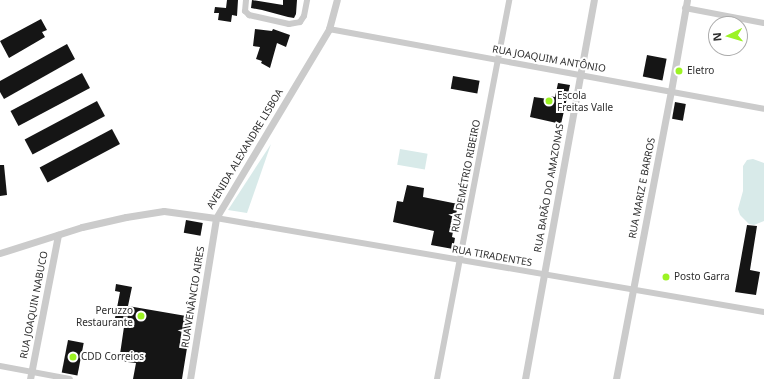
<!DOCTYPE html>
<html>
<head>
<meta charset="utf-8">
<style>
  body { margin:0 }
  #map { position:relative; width:764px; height:379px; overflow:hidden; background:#fff; font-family:"Noto Sans",sans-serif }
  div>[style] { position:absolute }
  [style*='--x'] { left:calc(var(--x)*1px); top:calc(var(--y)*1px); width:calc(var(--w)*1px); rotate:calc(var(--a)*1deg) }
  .green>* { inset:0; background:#d8eae9; transform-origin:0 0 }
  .building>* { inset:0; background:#151515; transform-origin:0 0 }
  .minor>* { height:6px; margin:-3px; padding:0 3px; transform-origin:3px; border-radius:3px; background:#cbcbcb }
  .tertiary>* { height:7px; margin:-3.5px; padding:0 3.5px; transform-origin:3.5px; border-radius:3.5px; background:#cbcbcb }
  .dots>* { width:11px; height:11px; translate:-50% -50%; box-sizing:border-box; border:2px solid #fff; border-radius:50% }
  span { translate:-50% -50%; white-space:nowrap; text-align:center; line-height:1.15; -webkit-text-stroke:4px #fff; paint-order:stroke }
  .street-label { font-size:10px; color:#2e2e2e }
  .poi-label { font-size:10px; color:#2e2e2e }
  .left { translate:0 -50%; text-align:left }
  .right { translate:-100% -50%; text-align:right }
  .north { position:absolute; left:708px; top:16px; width:40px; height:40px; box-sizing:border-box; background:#fff; border:1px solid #ababab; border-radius:50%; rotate:265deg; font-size:11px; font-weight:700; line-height:16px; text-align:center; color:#2e2e2e }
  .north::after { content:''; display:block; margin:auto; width:14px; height:18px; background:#9cf323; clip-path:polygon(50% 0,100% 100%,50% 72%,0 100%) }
</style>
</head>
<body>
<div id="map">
  <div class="green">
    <i style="clip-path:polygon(271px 144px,247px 213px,228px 210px)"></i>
    <i style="left:400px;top:149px;width:28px;height:16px;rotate:10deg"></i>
    <i style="clip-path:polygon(753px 159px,764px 163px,764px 221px,754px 225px,749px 224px,740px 215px,738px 209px,743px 191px,743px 166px,747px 160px)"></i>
  </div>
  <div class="building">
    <i style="clip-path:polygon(227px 0,238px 0,237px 16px,232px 15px,231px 22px,218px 20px,219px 13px,214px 13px,215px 7px,226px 8px)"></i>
    <i style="clip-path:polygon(252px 0,283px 5px,283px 0,297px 0,296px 14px,294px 18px,288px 17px,262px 10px,251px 8px)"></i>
    <i style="clip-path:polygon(41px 19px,47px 30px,42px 32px,45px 37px,9px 58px,0 41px)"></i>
    <i style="clip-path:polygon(255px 29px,272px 31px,273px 29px,290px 35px,286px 47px,277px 43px,270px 68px,261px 63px,262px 61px,256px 59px,260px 47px,253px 46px)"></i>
    <i style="clip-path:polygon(67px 44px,75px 59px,4px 99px,0 92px,0 81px)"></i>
    <i style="left:647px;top:55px;width:20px;height:22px;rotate:11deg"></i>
    <i style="left:82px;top:73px;width:17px;height:81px;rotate:62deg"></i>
    <i style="left:453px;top:76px;width:27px;height:13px;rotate:10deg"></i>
    <i style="clip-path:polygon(558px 83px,570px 85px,561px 124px,530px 117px,534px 97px,548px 99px,548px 96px,555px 97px)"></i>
    <i style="left:97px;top:101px;width:17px;height:82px;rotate:62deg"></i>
    <i style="left:675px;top:102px;width:11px;height:17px;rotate:10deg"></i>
    <i style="left:112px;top:129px;width:17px;height:82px;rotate:62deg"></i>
    <i style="clip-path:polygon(0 165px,4px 165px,7px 195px,0 196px)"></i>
    <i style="clip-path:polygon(407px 185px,424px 188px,423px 197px,458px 204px,452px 237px,455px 238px,453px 249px,431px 245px,434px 231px,393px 222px,397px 201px,403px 202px)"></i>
    <i style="left:186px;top:220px;width:17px;height:13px;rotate:10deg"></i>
    <i style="clip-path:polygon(747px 225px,757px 226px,750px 270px,760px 272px,756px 295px,735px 292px)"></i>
    <i style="clip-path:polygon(116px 284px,132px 287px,128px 306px,192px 317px,182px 379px,133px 379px,136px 363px,119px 361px,125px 320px,115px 318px,120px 292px,115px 291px)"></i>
    <i style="left:68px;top:340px;width:16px;height:33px;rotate:11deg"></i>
  </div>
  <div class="minor">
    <i style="--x:246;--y:0;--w:11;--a:95"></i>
    <i style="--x:245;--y:11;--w:6;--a:45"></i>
    <i style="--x:249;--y:15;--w:41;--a:12.7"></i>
    <i style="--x:289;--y:24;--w:11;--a:-10"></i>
    <i style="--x:300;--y:22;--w:7;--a:-56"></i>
    <i style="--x:304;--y:16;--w:16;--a:-79"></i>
    <i style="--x:685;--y:8;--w:80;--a:10.8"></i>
    <i style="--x:329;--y:29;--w:442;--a:10.4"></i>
    <i style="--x:216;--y:218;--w:556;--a:9.73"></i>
    <i style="--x:0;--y:366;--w:71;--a:10.5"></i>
    <i style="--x:437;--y:379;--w:386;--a:-79.2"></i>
  </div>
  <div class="tertiary">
    <i style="--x:0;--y:253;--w:86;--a:-17.6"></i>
    <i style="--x:82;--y:227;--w:45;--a:-12.8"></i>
    <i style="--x:126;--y:217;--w:38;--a:-9"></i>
    <i style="--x:164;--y:211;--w:52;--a:7.7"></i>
    <i style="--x:30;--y:379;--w:147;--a:-79"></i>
    <i style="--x:190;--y:379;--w:163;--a:-80.8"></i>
    <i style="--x:216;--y:218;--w:220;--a:-59.1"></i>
    <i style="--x:329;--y:29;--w:30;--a:-75"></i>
    <i style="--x:525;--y:379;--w:385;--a:-79.7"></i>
    <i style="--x:616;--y:379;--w:293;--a:-79.2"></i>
    <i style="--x:671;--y:91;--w:92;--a:-80"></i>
  </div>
  <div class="dots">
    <i style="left:679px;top:71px;background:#9cf323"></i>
    <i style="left:549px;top:101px;background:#9cf323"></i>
    <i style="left:666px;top:277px;background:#9cf323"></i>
    <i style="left:141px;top:316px;background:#9cf323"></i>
    <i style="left:73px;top:357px;background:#9cf323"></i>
  </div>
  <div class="street-label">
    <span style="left:549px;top:59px;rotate:10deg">RUA JOAQUIM ANTÔNIO</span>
    <span style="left:245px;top:149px;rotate:-59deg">AVENIDA ALEXANDRE LISBOA</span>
    <span style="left:466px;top:176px;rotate:-79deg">RUA DEMÉTRIO RIBEIRO</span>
    <span style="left:549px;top:188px;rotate:-80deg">RUA BARÃO DO AMAZONAS</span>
    <span style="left:642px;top:188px;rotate:-79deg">RUA MARIZ E BARROS</span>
    <span style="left:492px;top:256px;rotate:10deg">RUA TIRADENTES</span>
    <span style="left:193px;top:297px;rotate:-81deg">RUA VENÂNCIO AIRES</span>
    <span style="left:34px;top:305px;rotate:-79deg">RUA JOAQUIN NABUCO</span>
  </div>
  <div class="poi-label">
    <span class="left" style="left:687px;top:71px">Eletro</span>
    <span class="left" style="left:557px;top:101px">Escola<br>Freitas Valle</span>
    <span class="left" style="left:674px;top:277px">Posto Garra</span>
    <span class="right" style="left:133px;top:316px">Peruzzo<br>Restaurante</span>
    <span class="left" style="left:81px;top:357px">CDD Correios</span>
  </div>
  <div class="north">N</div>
</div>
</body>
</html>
